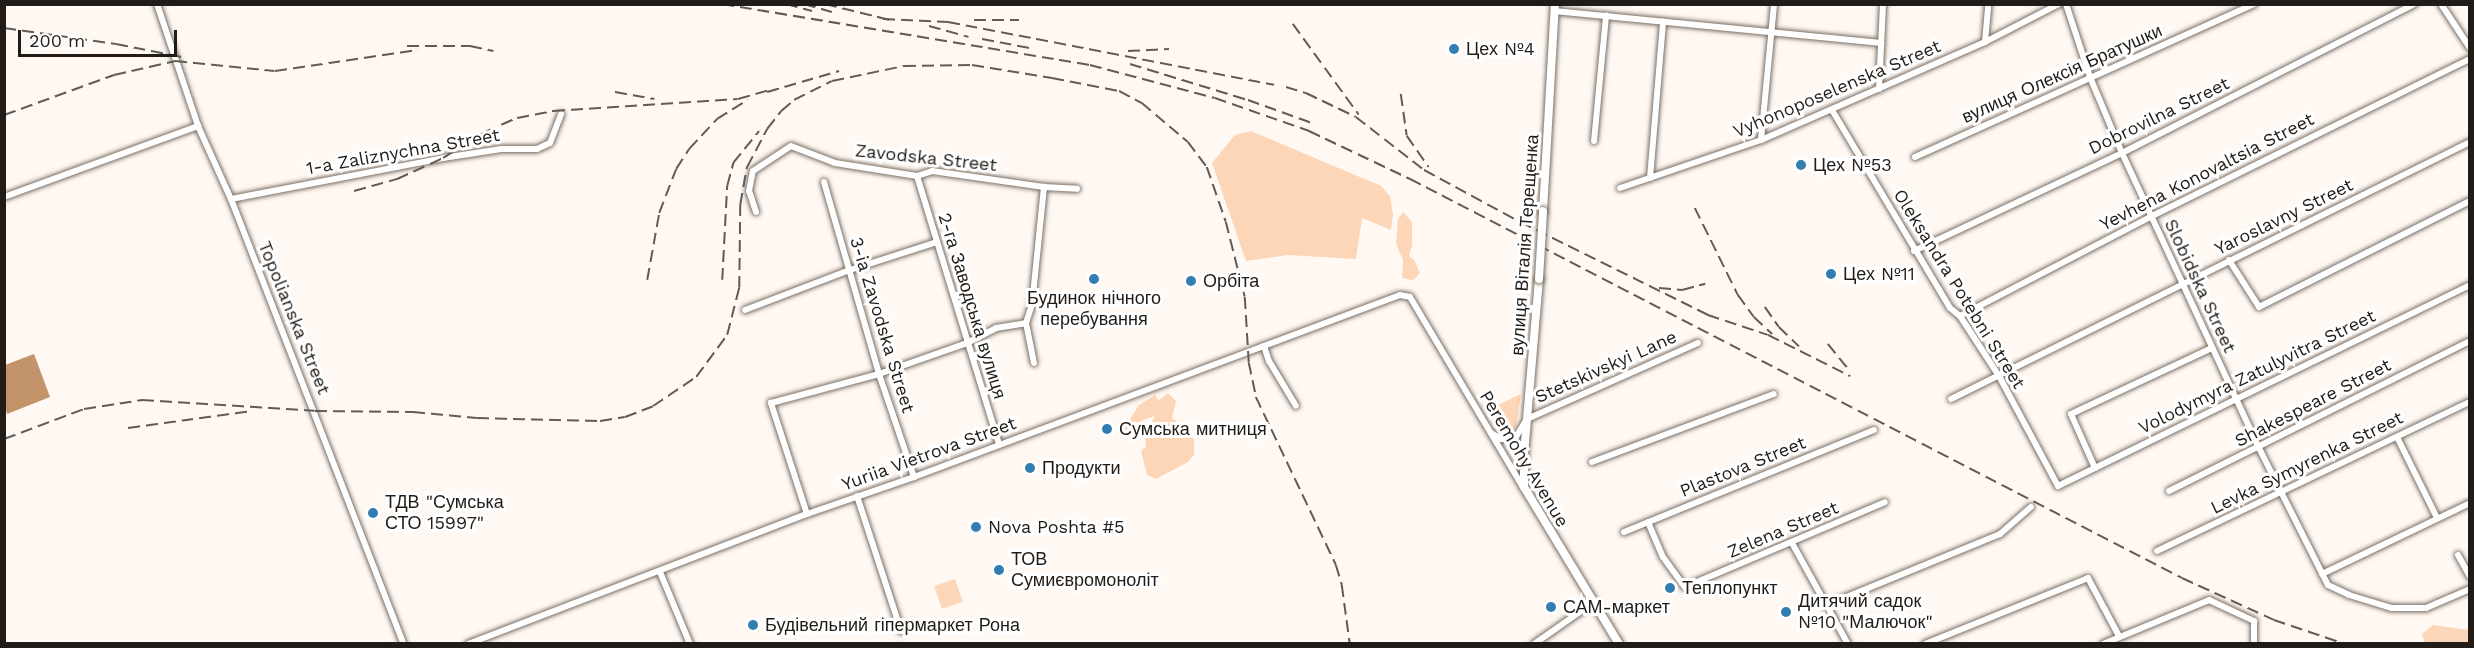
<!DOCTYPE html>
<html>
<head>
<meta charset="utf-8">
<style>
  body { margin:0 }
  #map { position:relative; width:2474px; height:648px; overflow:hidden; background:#fff8f3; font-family:"Work Sans",sans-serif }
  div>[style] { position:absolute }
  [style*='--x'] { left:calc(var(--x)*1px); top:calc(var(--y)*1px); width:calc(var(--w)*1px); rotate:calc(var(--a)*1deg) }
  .green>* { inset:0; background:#fcd6b7; transform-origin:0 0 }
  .water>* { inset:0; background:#c39369 }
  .roads { filter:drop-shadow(0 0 2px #7c6f63) drop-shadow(0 0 2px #7c6f63) }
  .minor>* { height:6px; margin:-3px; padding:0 3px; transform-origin:3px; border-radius:3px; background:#fff }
  .major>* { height:8px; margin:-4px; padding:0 4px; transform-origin:4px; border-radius:4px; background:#fff }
  .rail>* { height:1.5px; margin-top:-0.75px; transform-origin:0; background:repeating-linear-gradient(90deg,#605b56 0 12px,transparent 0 18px) }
  .bridges { filter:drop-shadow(0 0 2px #7c6f63) drop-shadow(0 0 2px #7c6f63) }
  .major-bridge>* { height:8px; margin:-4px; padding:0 4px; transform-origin:4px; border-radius:4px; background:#fff }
  .dots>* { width:16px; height:16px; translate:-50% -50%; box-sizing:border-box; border:3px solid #fff; border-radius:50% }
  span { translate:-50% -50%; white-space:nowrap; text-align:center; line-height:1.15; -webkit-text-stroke:6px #fff; paint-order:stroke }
  .poi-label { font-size:18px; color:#211c17 }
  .left { translate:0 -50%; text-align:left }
  .street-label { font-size:18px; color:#211c17 }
  .frame { position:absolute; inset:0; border:6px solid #211c17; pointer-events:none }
  .scale { position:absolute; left:18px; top:30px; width:159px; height:27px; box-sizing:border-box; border:3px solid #211c17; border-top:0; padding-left:8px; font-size:18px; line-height:21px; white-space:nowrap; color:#211c17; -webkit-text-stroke:4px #fff; paint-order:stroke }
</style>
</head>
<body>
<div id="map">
  <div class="green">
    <i style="clip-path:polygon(1251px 131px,1381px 186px,1390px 196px,1393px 215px,1391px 230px,1362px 218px,1356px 259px,1288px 255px,1246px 261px,1212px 163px,1235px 135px)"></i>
    <i style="clip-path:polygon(1403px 212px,1412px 222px,1412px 246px,1409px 256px,1414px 260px,1420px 273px,1413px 280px,1402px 278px,1403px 260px,1396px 244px,1398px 219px)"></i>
    <i style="clip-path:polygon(1168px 393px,1176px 401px,1172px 418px,1187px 429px,1194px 439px,1194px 455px,1188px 462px,1156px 479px,1147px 475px,1141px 451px,1146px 447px,1145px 435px,1155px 416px,1141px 421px,1134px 431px,1128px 432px,1124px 429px,1139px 405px,1155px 395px,1158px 400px,1161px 399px)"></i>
    <i style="clip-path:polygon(1521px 394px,1516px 427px,1509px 432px,1500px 431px,1487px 410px)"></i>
    <i style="left:955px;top:579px;width:24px;height:22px;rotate:71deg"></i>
    <i style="clip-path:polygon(2433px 625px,2469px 630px,2469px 643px,2425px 643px,2422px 634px)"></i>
  </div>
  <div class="water">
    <i style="clip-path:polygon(34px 354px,50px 397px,7px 414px,5px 405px,5px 365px)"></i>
  </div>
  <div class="roads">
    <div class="minor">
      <i style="--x:157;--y:4;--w:129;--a:71.4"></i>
      <i style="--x:198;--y:126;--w:80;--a:65.7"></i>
      <i style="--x:231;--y:199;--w:477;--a:68.8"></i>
      <i style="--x:2066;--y:4;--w:77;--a:71.8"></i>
      <i style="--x:2090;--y:77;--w:82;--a:67.2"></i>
      <i style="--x:2122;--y:153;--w:325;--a:65.1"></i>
      <i style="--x:2259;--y:448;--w:153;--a:63.3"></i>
      <i style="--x:2328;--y:585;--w:23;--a:25"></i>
      <i style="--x:2349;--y:595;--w:45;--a:16.8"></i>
      <i style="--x:2392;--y:608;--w:34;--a:0"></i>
      <i style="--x:2426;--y:608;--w:48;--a:-23.4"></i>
      <i style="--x:2441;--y:4;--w:53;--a:56.6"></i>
      <i style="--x:1554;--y:11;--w:329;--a:5.6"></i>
      <i style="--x:1985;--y:42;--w:38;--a:-85"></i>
      <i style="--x:1879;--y:89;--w:85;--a:-87.3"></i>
      <i style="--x:1832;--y:110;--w:230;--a:59.2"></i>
      <i style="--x:1950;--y:308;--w:13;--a:39"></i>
      <i style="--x:1960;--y:316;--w:72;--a:57"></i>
      <i style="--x:1999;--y:376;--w:125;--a:61.8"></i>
      <i style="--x:2058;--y:486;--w:458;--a:-26"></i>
      <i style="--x:1761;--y:140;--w:137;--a:-84.5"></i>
      <i style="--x:1594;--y:141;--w:126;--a:-84.5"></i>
      <i style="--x:1915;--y:157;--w:372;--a:-24.3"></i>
      <i style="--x:917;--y:176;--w:281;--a:73"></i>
      <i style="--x:1650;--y:178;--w:157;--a:-85.2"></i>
      <i style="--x:824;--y:182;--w:200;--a:74"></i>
      <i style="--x:879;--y:374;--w:109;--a:71.2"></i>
      <i style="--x:1620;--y:188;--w:149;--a:-18.8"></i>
      <i style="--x:1761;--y:140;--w:244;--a:-23.6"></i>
      <i style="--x:1985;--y:42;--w:83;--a:-27.2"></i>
      <i style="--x:4;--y:197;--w:207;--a:-20.1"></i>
      <i style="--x:231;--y:199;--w:216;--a:-10.9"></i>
      <i style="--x:443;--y:158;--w:59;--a:-8.8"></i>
      <i style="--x:501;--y:149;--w:36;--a:0"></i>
      <i style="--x:537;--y:149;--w:14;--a:-25"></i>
      <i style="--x:550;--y:143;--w:31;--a:-69"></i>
      <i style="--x:756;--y:212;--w:22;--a:-108"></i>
      <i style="--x:749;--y:191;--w:20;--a:-79"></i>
      <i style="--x:753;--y:171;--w:45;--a:-33.3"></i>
      <i style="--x:791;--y:146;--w:47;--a:21.1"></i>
      <i style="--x:835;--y:163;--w:83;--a:9"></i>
      <i style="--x:917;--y:176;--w:16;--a:-18"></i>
      <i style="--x:932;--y:171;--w:113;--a:8.1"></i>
      <i style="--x:1044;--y:187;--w:33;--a:3"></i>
      <i style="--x:1914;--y:251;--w:230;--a:-25.2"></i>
      <i style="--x:2122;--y:153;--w:329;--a:-27"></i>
      <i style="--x:2229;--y:260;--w:56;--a:57.4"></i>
      <i style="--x:2259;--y:307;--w:236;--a:-26.7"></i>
      <i style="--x:745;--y:310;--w:112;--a:-20.9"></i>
      <i style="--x:850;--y:270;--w:91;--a:-17.8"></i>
      <i style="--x:1960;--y:316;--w:214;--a:-27.5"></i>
      <i style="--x:2150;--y:217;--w:357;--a:-26.3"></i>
      <i style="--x:1264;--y:346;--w:16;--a:72"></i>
      <i style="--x:1269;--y:361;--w:52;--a:59"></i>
      <i style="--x:1034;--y:363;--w:41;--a:-101.3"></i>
      <i style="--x:1026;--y:323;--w:19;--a:-72"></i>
      <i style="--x:1032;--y:305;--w:119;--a:-84.2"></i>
      <i style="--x:1951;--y:399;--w:579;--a:-26.34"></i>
      <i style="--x:1491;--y:433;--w:12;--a:31"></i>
      <i style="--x:1501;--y:439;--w:15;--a:-8"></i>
      <i style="--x:1516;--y:437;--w:21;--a:-59"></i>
      <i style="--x:1527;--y:419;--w:187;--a:-24"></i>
      <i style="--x:2397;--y:437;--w:90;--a:63.7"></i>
      <i style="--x:1592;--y:462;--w:194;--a:-20.5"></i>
      <i style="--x:2095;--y:468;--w:59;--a:-114"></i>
      <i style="--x:2071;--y:414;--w:156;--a:-25.1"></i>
      <i style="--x:2169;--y:491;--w:336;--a:-26.5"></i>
      <i style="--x:857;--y:496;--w:142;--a:71.9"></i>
      <i style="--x:807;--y:514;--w:117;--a:-108"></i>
      <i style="--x:771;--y:403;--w:112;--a:-15"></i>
      <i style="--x:879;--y:374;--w:93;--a:-19.4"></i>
      <i style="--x:967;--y:343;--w:33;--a:-27"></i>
      <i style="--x:996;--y:328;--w:30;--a:-9"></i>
      <i style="--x:1648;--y:522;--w:38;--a:67"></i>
      <i style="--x:1663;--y:557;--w:37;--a:54"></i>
      <i style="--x:1685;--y:587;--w:217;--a:-23"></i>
      <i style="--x:1624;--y:532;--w:270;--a:-22.2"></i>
      <i style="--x:1792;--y:543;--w:115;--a:61"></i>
      <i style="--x:2157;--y:551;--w:347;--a:-25.5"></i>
      <i style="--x:2458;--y:555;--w:25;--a:61"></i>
      <i style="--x:660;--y:572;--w:78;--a:67.4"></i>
      <i style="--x:2322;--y:574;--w:164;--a:-25.6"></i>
      <i style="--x:1827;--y:605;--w:187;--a:-22.3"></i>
      <i style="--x:2000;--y:534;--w:41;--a:-41.1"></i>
      <i style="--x:468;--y:644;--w:363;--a:-21"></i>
      <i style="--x:807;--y:514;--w:113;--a:-19.1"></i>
      <i style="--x:914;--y:477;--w:519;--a:-20.53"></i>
      <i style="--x:1400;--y:295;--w:10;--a:11"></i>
      <i style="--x:1410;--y:297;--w:221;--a:59.3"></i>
      <i style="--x:1534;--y:644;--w:73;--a:-35"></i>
      <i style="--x:1925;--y:644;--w:176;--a:-22"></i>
      <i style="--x:2088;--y:578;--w:66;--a:61.9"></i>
      <i style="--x:2103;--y:644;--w:115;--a:-22.5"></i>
      <i style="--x:2209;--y:600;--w:50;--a:25"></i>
      <i style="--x:2254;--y:621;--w:23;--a:90"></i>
    </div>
    <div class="major">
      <i style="--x:1543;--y:211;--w:207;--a:-86.7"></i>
      <i style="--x:1539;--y:279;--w:175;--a:94.9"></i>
      <i style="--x:1524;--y:453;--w:34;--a:90"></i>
      <i style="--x:1524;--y:487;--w:184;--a:58.8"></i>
    </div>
  </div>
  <div class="rail">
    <i style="--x:722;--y:4;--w:373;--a:9.4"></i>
    <i style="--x:1090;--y:65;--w:129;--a:14.8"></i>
    <i style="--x:1215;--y:98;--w:100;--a:19.3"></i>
    <i style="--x:1309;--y:131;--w:112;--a:25.4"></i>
    <i style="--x:1410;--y:179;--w:869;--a:27.33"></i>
    <i style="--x:2182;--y:578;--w:101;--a:24.5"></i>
    <i style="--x:2274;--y:620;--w:75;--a:18.7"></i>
    <i style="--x:786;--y:4;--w:27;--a:15"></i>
    <i style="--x:804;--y:4;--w:29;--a:16"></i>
    <i style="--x:825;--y:4;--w:67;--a:13.8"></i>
    <i style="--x:883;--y:19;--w:65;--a:2.6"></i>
    <i style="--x:948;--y:22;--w:332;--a:10.9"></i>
    <i style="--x:974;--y:20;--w:45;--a:0"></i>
    <i style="--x:1293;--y:24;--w:112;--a:54"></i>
    <i style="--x:929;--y:26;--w:41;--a:15.4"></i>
    <i style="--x:4;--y:28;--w:113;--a:8.1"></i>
    <i style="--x:116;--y:44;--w:67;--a:11.1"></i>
    <i style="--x:982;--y:39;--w:54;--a:10.7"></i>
    <i style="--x:407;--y:46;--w:63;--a:0"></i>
    <i style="--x:470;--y:46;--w:24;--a:12"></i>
    <i style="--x:1128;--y:51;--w:41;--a:-2.8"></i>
    <i style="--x:1130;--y:64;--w:123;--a:17"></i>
    <i style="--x:1248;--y:100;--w:68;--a:19.8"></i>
    <i style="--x:1286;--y:87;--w:21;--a:17"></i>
    <i style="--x:1306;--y:93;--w:55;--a:25.6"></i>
    <i style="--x:1356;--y:117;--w:86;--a:37.9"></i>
    <i style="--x:1424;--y:170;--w:109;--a:28.4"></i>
    <i style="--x:1520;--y:222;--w:210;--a:26.3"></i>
    <i style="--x:1708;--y:315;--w:63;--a:18.4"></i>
    <i style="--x:1768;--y:335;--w:92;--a:26.6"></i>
    <i style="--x:615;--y:92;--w:40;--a:10"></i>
    <i style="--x:767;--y:92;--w:75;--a:-16.3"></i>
    <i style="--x:1401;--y:94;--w:42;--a:81.9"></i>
    <i style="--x:1407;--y:136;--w:38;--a:55"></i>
    <i style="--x:4;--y:115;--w:117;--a:-20"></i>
    <i style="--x:114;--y:75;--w:63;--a:-12.9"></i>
    <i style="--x:175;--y:61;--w:100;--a:5.7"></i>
    <i style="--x:275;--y:71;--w:144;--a:-8.4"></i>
    <i style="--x:354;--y:191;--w:45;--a:-15.6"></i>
    <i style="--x:397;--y:179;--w:51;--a:-24.5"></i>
    <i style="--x:443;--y:158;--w:49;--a:-31.8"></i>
    <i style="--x:485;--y:132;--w:35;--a:-24"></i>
    <i style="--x:517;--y:118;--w:37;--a:-11"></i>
    <i style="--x:553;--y:111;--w:185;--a:-3.7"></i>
    <i style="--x:738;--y:99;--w:35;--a:-16"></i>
    <i style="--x:1695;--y:208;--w:97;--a:63.7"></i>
    <i style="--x:1738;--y:295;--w:27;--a:54"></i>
    <i style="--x:1754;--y:317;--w:25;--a:43"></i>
    <i style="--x:647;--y:280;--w:68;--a:-79.8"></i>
    <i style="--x:659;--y:213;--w:47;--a:-68.9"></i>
    <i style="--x:676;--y:169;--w:24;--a:-57"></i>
    <i style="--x:689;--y:149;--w:41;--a:-47"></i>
    <i style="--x:717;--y:119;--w:36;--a:-32"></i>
    <i style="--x:722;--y:280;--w:94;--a:-87"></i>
    <i style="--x:727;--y:186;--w:24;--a:-75"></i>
    <i style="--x:733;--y:163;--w:41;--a:-50.9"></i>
    <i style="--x:1659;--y:288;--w:23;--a:5"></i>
    <i style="--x:1682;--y:290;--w:24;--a:-15"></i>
    <i style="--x:1765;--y:307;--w:24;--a:55"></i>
    <i style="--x:1779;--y:327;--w:28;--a:44"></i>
    <i style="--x:1828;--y:344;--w:36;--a:51"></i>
    <i style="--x:128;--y:428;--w:125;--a:-7.8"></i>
    <i style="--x:4;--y:439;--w:85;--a:-20.6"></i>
    <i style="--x:84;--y:409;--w:59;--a:-8.8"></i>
    <i style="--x:142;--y:400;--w:173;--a:3.6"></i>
    <i style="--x:315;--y:411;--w:98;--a:0.6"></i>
    <i style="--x:413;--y:412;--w:64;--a:5.4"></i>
    <i style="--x:477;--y:418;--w:123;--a:1.4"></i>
    <i style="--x:600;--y:421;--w:25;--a:-9"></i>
    <i style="--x:625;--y:417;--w:30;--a:-21"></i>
    <i style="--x:653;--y:406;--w:52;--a:-34"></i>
    <i style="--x:696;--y:377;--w:52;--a:-53.6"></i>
    <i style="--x:727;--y:335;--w:49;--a:-75.7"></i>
    <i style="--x:739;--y:288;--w:83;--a:-89.3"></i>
    <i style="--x:740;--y:205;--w:39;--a:-80"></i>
    <i style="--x:747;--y:167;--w:43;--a:-62.2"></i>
    <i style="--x:767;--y:129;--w:23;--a:-52"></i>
    <i style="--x:781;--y:111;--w:17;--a:-40"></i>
    <i style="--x:794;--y:100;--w:42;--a:-26.6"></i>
    <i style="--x:832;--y:81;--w:74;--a:-11.8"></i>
    <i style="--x:904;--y:66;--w:68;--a:-0.8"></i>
    <i style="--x:972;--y:65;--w:81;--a:9.2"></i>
    <i style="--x:1052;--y:78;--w:68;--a:11"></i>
    <i style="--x:1119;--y:91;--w:26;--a:28"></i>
    <i style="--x:1142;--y:103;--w:60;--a:40.3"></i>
    <i style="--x:1188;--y:142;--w:31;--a:53"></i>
    <i style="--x:1207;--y:167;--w:58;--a:70.9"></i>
    <i style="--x:1226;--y:222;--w:77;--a:75.8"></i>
    <i style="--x:1245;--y:297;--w:66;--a:86.5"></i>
    <i style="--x:1249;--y:363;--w:35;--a:78"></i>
    <i style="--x:1256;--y:397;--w:186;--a:64.5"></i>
    <i style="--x:1336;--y:565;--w:21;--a:73"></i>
    <i style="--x:1342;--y:585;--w:60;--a:82.3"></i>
  </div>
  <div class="bridges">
    <div class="major-bridge">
      <i style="--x:1539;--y:279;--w:68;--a:-86.6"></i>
    </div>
  </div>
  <div class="dots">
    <i style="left:1454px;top:49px;background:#337eb1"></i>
    <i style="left:1801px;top:165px;background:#337eb1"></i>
    <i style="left:1831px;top:274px;background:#337eb1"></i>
    <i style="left:1094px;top:279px;background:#337eb1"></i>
    <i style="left:1191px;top:281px;background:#337eb1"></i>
    <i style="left:1107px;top:429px;background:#337eb1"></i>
    <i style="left:1030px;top:468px;background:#337eb1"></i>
    <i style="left:373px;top:513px;background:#337eb1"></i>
    <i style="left:976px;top:527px;background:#337eb1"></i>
    <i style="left:999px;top:570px;background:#337eb1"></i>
    <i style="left:1670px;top:588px;background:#337eb1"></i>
    <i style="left:1551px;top:607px;background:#337eb1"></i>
    <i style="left:1786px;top:612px;background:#337eb1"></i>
    <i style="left:753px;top:625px;background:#337eb1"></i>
  </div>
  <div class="poi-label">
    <span class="left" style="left:1466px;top:49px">Цех №4</span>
    <span class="left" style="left:1813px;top:165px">Цех №53</span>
    <span class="left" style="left:1843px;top:274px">Цех №11</span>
    <span class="left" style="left:1203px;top:281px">Орбіта</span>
    <span style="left:1094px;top:309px">Будинок нічного<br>перебування</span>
    <span class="left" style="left:1119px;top:429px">Сумська митниця</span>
    <span class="left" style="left:1042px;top:468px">Продукти</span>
    <span class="left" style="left:385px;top:513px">ТДВ "Сумська<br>СТО 15997"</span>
    <span class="left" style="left:988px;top:527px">Nova Poshta #5</span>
    <span class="left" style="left:1011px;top:570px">ТОВ<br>Сумиєвромоноліт</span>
    <span class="left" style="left:1682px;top:588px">Теплопункт</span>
    <span class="left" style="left:1798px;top:612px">Дитячий садок<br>№10 "Малючок"</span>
    <span class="left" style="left:1563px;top:607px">САМ-маркет</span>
    <span class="left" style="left:765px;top:625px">Будівельний гіпермаркет Рона</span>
  </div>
  <div class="street-label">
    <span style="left:2062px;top:74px;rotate:-24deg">вулиця Олексія Братушки</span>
    <span style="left:1837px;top:89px;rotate:-23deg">Vyhonoposelenska Street</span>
    <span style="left:2159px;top:116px;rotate:-26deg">Dobrovilna Street</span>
    <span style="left:403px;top:152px;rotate:-10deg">1-a Zaliznychna Street</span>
    <span style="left:926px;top:158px;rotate:6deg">Zavodska Street</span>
    <span style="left:2207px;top:172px;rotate:-27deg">Yevhena Konovaltsia Street</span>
    <span style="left:2284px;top:217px;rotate:-26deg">Yaroslavny Street</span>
    <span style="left:1525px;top:245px;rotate:-86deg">вулиця Віталія Терещенка</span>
    <span style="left:2200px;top:286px;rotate:65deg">Slobidska Street</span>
    <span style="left:1959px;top:289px;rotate:58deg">Oleksandra Potebni Street</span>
    <span style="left:972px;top:306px;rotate:73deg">2-га Заводська вулиця</span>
    <span style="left:294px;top:318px;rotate:68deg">Topolianska Street</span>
    <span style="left:882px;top:325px;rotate:73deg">3-ia Zavodska Street</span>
    <span style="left:1606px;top:367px;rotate:-24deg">Stetskivskyi Lane</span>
    <span style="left:2257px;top:372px;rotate:-26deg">Volodymyra Zatulyvitra Street</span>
    <span style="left:2313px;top:403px;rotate:-27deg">Shakespeare Street</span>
    <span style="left:929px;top:454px;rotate:-20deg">Yuriia Vietrova Street</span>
    <span style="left:1524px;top:459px;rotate:59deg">Peremohy Avenue</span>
    <span style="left:2307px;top:463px;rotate:-26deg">Levka Symyrenka Street</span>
    <span style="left:1743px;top:467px;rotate:-22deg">Plastova Street</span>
    <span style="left:1783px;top:530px;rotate:-23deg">Zelena Street</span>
  </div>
  <div class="frame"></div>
  <div class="scale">200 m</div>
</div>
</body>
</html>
